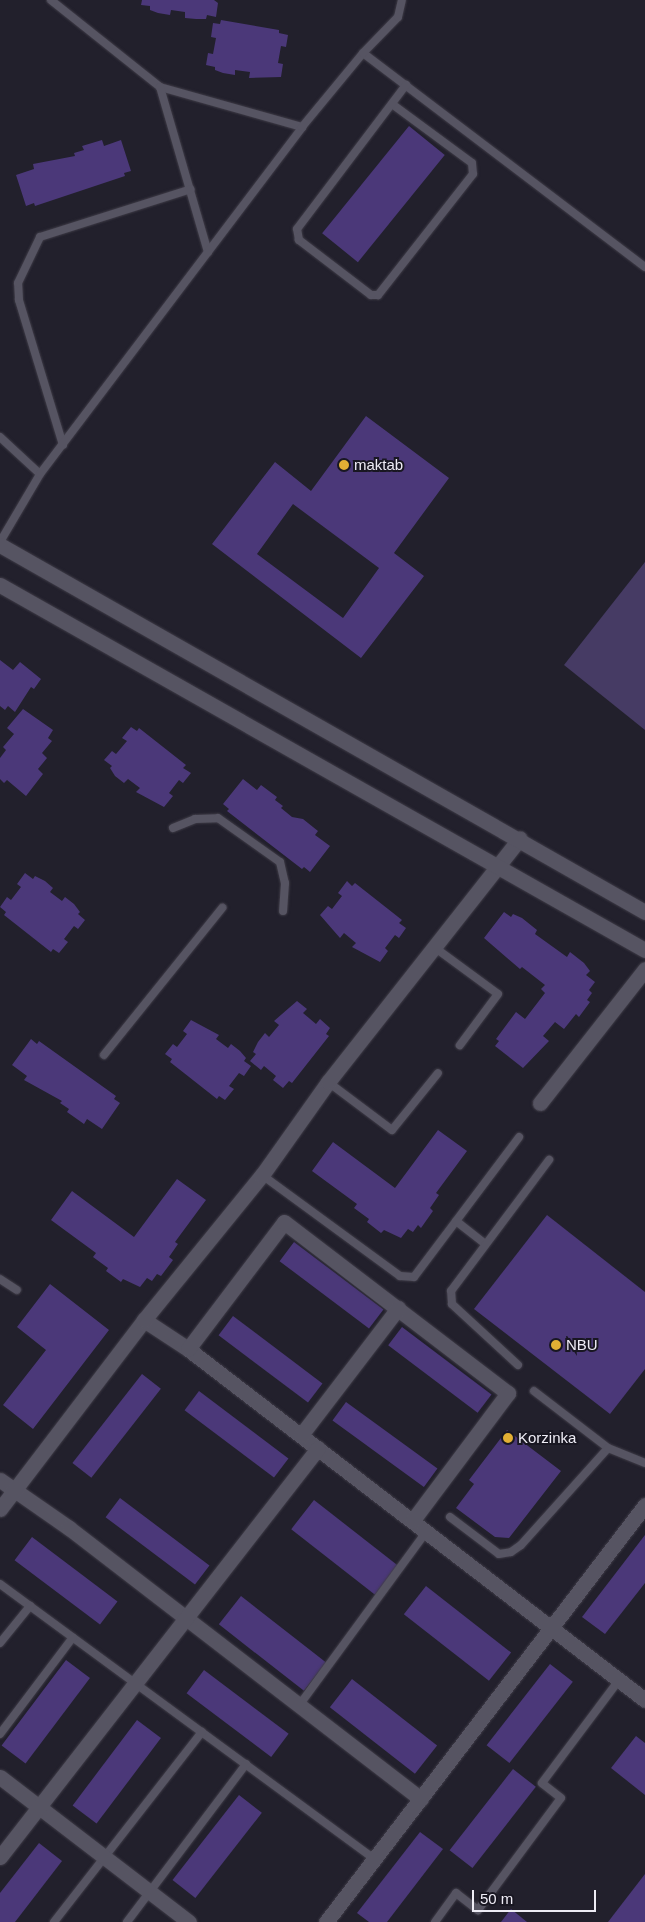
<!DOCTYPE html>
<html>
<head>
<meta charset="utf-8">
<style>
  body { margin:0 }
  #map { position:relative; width:645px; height:1922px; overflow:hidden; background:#22202c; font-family:Arial,sans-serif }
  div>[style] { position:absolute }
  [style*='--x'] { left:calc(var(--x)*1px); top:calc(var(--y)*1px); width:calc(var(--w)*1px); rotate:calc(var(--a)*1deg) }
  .green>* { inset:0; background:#463b64 }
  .building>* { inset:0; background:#4b3879; transform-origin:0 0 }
  .roads { filter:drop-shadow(0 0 1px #3e3b46) drop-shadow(0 0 1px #3e3b46) }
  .lane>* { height:8px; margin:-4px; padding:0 4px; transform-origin:4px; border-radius:4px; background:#565462 }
  .street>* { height:15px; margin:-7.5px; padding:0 7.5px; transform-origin:7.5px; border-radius:7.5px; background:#565462 }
  .secondary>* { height:15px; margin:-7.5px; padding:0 7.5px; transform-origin:7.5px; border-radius:7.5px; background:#565462 }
  .dots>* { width:14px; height:14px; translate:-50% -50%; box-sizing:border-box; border:2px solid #191722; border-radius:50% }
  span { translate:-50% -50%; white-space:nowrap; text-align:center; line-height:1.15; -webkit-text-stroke:4px #191722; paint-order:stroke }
  .poi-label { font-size:15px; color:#eeecf5 }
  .left { translate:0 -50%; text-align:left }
  .scale { position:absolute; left:472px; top:1890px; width:124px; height:22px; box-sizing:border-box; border:2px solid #eeecf5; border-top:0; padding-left:6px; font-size:15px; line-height:18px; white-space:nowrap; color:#eeecf5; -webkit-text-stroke:4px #191722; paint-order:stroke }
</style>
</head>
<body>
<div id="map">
  <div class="green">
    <i style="clip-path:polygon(645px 562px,645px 730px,564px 665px)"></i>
  </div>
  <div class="building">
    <i style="clip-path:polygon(142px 0,214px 0,218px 3px,216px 17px,207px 15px,206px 19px,196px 19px,185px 18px,185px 12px,171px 10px,170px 15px,158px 13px,150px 10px,150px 6px,141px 5px)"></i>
    <i style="clip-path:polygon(221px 20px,279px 30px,279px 33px,288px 35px,286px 47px,281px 46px,278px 63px,283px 64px,281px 77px,249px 78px,250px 72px,235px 70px,235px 75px,223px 73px,215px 70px,215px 67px,206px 65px,208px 53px,213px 54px,216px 38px,211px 37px,213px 23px,220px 24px)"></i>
    <i style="left:409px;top:126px;width:46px;height:138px;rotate:39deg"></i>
    <i style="clip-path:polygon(102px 140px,104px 146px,121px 140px,131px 171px,124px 173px,125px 176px,35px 206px,34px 203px,26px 206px,16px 175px,34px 169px,33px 164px,75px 156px,74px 153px,84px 150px,82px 146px)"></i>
    <i style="clip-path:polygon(evenodd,366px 416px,449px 478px,394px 553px,424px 576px,361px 658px,212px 544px,275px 462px,311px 491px,366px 416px,293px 504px,379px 568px,343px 618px,257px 554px,293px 504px)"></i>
    <i style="clip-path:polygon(0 660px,13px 670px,20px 662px,41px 679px,34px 689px,31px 687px,15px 712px,8px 706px,5px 710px,0 706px)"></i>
    <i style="clip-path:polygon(23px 709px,53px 730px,48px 738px,52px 741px,42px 753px,47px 758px,38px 769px,43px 774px,26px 796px,7px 780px,4px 783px,0 779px,0 758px,6px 750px,3px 747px,14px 734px,7px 728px)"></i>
    <i style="clip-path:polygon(131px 727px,137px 731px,139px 728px,186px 765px,183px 768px,191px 773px,183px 783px,179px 780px,169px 793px,173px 796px,164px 807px,136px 792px,140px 788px,128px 779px,124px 783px,115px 776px,110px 768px,112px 766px,104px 760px,112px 751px,116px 754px,127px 741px,122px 738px)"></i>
    <i style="clip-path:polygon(243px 779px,257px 790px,261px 785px,277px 797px,275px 800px,283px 806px,281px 808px,292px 817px,303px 819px,318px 831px,315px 835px,330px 846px,310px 872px,304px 867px,302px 869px,227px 811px,229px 809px,223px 804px)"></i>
    <i style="clip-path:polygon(25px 873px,33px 879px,35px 876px,45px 881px,53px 888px,50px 892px,62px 901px,65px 897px,74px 904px,80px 912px,78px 914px,85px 920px,78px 929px,74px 926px,64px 939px,68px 942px,59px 953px,53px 949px,51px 952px,4px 915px,6px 912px,0 907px,7px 897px,11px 900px,21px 887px,17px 884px)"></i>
    <i style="clip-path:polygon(347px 881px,352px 886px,355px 883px,402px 920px,399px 923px,406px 928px,399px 938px,395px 935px,385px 948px,388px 951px,380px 962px,352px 947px,356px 943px,344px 933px,340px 938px,320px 915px,328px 906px,332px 909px,342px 896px,338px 893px)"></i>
    <i style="clip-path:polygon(504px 912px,511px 917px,513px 914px,522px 918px,537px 930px,535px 934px,567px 957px,570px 952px,584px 963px,590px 971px,586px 975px,595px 982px,589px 990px,592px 993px,587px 1000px,590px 1002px,579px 1017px,576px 1014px,564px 1029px,555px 1022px,543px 1036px,549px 1041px,523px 1068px,495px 1046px,499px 1041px,496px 1039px,516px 1012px,525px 1019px,545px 993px,541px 989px,545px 985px,522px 967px,520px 969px,484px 938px)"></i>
    <i style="clip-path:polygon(297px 1001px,307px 1009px,303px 1013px,316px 1024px,320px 1019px,330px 1028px,326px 1034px,329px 1036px,292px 1083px,289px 1081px,283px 1088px,273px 1080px,276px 1076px,264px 1066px,261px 1070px,250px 1061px,256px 1054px,253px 1052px,258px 1042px,265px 1033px,269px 1037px,279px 1025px,274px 1021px)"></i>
    <i style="clip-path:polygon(191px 1020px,219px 1035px,216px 1039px,228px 1048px,231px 1044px,240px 1051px,246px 1058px,244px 1061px,251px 1066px,244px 1076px,239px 1073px,229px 1086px,234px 1089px,225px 1100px,219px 1096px,217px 1099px,170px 1062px,172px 1059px,165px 1054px,173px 1044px,177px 1047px,187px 1034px,183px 1031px)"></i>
    <i style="clip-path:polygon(31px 1039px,37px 1044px,39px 1041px,116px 1096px,114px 1099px,120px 1103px,102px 1129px,87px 1119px,84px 1124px,67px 1112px,69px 1109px,60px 1103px,62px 1101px,24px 1080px,27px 1076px,12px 1065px)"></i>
    <i style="clip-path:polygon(438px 1130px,467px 1151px,436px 1193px,439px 1195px,430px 1208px,433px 1211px,421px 1228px,418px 1225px,413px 1232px,408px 1229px,401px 1238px,384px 1230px,381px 1233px,367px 1222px,369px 1219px,354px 1208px,357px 1204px,312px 1171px,333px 1142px,395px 1188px)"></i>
    <i style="clip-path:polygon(177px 1179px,206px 1200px,175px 1242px,178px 1244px,169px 1257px,173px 1260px,161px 1276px,157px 1274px,152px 1281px,147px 1278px,140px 1287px,123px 1279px,121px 1282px,106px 1271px,108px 1268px,93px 1257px,96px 1253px,51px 1220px,72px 1191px,134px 1237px)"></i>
    <i style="clip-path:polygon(547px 1215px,645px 1292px,645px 1369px,610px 1414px,474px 1309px)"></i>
    <i style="left:294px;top:1242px;width:112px;height:24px;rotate:37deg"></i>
    <i style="clip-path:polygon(50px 1284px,109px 1330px,33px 1429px,3px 1405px,46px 1350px,17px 1327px)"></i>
    <i style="left:233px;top:1316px;width:112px;height:24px;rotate:37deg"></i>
    <i style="left:402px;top:1327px;width:112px;height:23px;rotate:37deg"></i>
    <i style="left:142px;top:1374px;width:24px;height:113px;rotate:38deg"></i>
    <i style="left:199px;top:1391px;width:112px;height:24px;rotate:37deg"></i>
    <i style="left:346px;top:1402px;width:113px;height:23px;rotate:36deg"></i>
    <i style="clip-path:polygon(507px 1430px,561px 1471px,509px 1538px,495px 1537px,456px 1508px,474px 1484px,469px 1480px)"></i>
    <i style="left:120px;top:1498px;width:112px;height:24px;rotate:37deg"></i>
    <i style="left:314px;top:1500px;width:108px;height:37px;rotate:38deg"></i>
    <i style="clip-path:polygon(645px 1535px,645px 1583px,605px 1634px,582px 1617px)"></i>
    <i style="left:32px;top:1537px;width:107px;height:29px;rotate:37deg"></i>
    <i style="left:426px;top:1586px;width:108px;height:36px;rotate:38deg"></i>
    <i style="left:241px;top:1596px;width:108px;height:36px;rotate:38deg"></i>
    <i style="left:66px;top:1660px;width:30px;height:107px;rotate:37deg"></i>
    <i style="left:550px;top:1664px;width:29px;height:103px;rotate:38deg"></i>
    <i style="left:204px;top:1670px;width:106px;height:29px;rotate:37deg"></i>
    <i style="left:352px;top:1679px;width:108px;height:36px;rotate:38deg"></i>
    <i style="left:137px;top:1720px;width:30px;height:107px;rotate:37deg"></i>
    <i style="clip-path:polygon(636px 1736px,645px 1743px,645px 1795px,611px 1768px)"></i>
    <i style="left:513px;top:1769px;width:29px;height:103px;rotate:38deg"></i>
    <i style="left:239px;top:1795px;width:29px;height:108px;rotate:38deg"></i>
    <i style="clip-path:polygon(420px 1832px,443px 1849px,387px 1922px,369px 1922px,357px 1913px)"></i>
    <i style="clip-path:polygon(39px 1843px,62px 1861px,15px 1922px,0 1922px,0 1893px)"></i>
    <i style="clip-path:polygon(645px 1874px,645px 1922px,608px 1922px)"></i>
    <i style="clip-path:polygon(511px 1909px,527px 1922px,501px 1922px)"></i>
  </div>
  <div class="roads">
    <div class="lane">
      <i style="--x:51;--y:0;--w:139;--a:38.6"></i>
      <i style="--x:160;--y:87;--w:148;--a:15.7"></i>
      <i style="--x:363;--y:53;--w:354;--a:37.2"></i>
      <i style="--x:160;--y:87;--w:172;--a:73.8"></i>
      <i style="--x:392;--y:104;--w:99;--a:36.4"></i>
      <i style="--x:472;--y:163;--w:11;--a:85"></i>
      <i style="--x:473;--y:174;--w:154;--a:128.1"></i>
      <i style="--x:378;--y:295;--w:7;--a:180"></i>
      <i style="--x:371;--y:295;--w:91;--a:-142.6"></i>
      <i style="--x:299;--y:240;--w:11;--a:-100"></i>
      <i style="--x:297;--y:229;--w:181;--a:-52.9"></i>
      <i style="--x:0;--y:437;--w:54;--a:42.8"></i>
      <i style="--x:63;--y:445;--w:152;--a:-106.9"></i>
      <i style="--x:19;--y:300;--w:17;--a:-93"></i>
      <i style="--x:18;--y:283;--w:51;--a:-64.4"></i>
      <i style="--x:40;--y:237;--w:158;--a:-17.6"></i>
      <i style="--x:0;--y:542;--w:79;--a:-59.5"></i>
      <i style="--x:40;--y:474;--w:435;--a:-52.9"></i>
      <i style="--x:302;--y:127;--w:96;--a:-50.5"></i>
      <i style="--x:363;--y:53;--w:50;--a:-45.8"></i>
      <i style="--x:398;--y:17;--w:17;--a:-77"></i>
      <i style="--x:173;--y:828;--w:24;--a:-22"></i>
      <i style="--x:195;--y:819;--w:23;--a:-2"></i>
      <i style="--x:218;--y:818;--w:76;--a:35.4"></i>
      <i style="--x:280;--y:862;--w:22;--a:77"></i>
      <i style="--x:285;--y:883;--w:28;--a:94"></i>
      <i style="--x:434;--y:947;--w:79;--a:36.3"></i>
      <i style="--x:498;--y:994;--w:64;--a:126.7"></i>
      <i style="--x:104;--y:1055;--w:189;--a:-51.2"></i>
      <i style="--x:328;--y:1082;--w:80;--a:36.9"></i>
      <i style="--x:392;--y:1130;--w:73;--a:-51.1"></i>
      <i style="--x:262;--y:1175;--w:171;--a:36.2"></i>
      <i style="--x:400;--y:1276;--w:14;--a:4"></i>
      <i style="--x:414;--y:1277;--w:175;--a:-53.1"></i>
      <i style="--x:456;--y:1221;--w:37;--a:38"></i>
      <i style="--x:0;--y:1279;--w:20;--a:33"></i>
      <i style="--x:518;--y:1365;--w:90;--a:-137.3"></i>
      <i style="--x:452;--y:1304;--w:13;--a:-94"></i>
      <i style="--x:451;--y:1291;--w:164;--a:-53.2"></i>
      <i style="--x:534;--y:1391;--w:93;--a:37.6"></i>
      <i style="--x:450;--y:1517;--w:61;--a:37.1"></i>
      <i style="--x:499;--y:1554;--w:12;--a:-9"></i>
      <i style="--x:511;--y:1552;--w:12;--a:-35"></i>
      <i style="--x:521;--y:1545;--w:130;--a:-48.1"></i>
      <i style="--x:608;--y:1448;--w:40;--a:22"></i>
      <i style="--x:0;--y:1584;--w:465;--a:36.3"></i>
      <i style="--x:0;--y:1643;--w:48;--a:-51"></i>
      <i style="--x:298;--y:1707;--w:218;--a:-53.8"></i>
      <i style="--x:0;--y:1734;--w:121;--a:-53"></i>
      <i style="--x:54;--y:1922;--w:241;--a:-52.1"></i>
      <i style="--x:127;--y:1922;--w:198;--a:-53"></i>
      <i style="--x:435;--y:1922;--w:36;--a:-54"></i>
      <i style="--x:456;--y:1893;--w:28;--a:38"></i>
      <i style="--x:478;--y:1910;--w:139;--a:-53.5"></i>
      <i style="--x:561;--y:1798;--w:24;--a:-142"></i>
      <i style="--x:542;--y:1783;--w:129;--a:-53.2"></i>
    </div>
    <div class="street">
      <i style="--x:540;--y:1103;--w:170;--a:-51.9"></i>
      <i style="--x:144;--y:1320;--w:53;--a:33.4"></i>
      <i style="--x:188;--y:1349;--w:576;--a:37.53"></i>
      <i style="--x:188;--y:1349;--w:159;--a:-52.9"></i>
      <i style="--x:284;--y:1222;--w:282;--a:37.4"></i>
      <i style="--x:508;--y:1393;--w:159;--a:126.8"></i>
      <i style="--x:301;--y:1435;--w:160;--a:-52.6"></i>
      <i style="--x:0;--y:1480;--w:84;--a:34.8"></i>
      <i style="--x:69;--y:1528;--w:444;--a:37.6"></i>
      <i style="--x:0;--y:1509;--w:238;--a:-52.7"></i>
      <i style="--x:144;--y:1320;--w:187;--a:-50.9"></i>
      <i style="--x:262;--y:1175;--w:114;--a:-54.6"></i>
      <i style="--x:328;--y:1082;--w:310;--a:-51.8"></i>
      <i style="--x:0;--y:1777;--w:238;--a:37.5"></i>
      <i style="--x:0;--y:1857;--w:518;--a:-52.13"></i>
      <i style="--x:326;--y:1922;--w:525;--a:-52.58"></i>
    </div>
    <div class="secondary">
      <i style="--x:0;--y:545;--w:742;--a:29.64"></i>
      <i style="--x:0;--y:585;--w:741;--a:29.51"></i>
    </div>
  </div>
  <div class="dots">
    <i style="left:344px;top:465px;background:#e2af34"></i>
    <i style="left:556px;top:1345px;background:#e2af34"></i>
    <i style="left:508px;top:1438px;background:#e2af34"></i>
  </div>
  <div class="poi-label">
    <span class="left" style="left:354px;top:465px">maktab</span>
    <span class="left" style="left:566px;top:1345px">NBU</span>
    <span class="left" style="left:518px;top:1438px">Korzinka</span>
  </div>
  <div class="scale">50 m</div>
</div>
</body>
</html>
